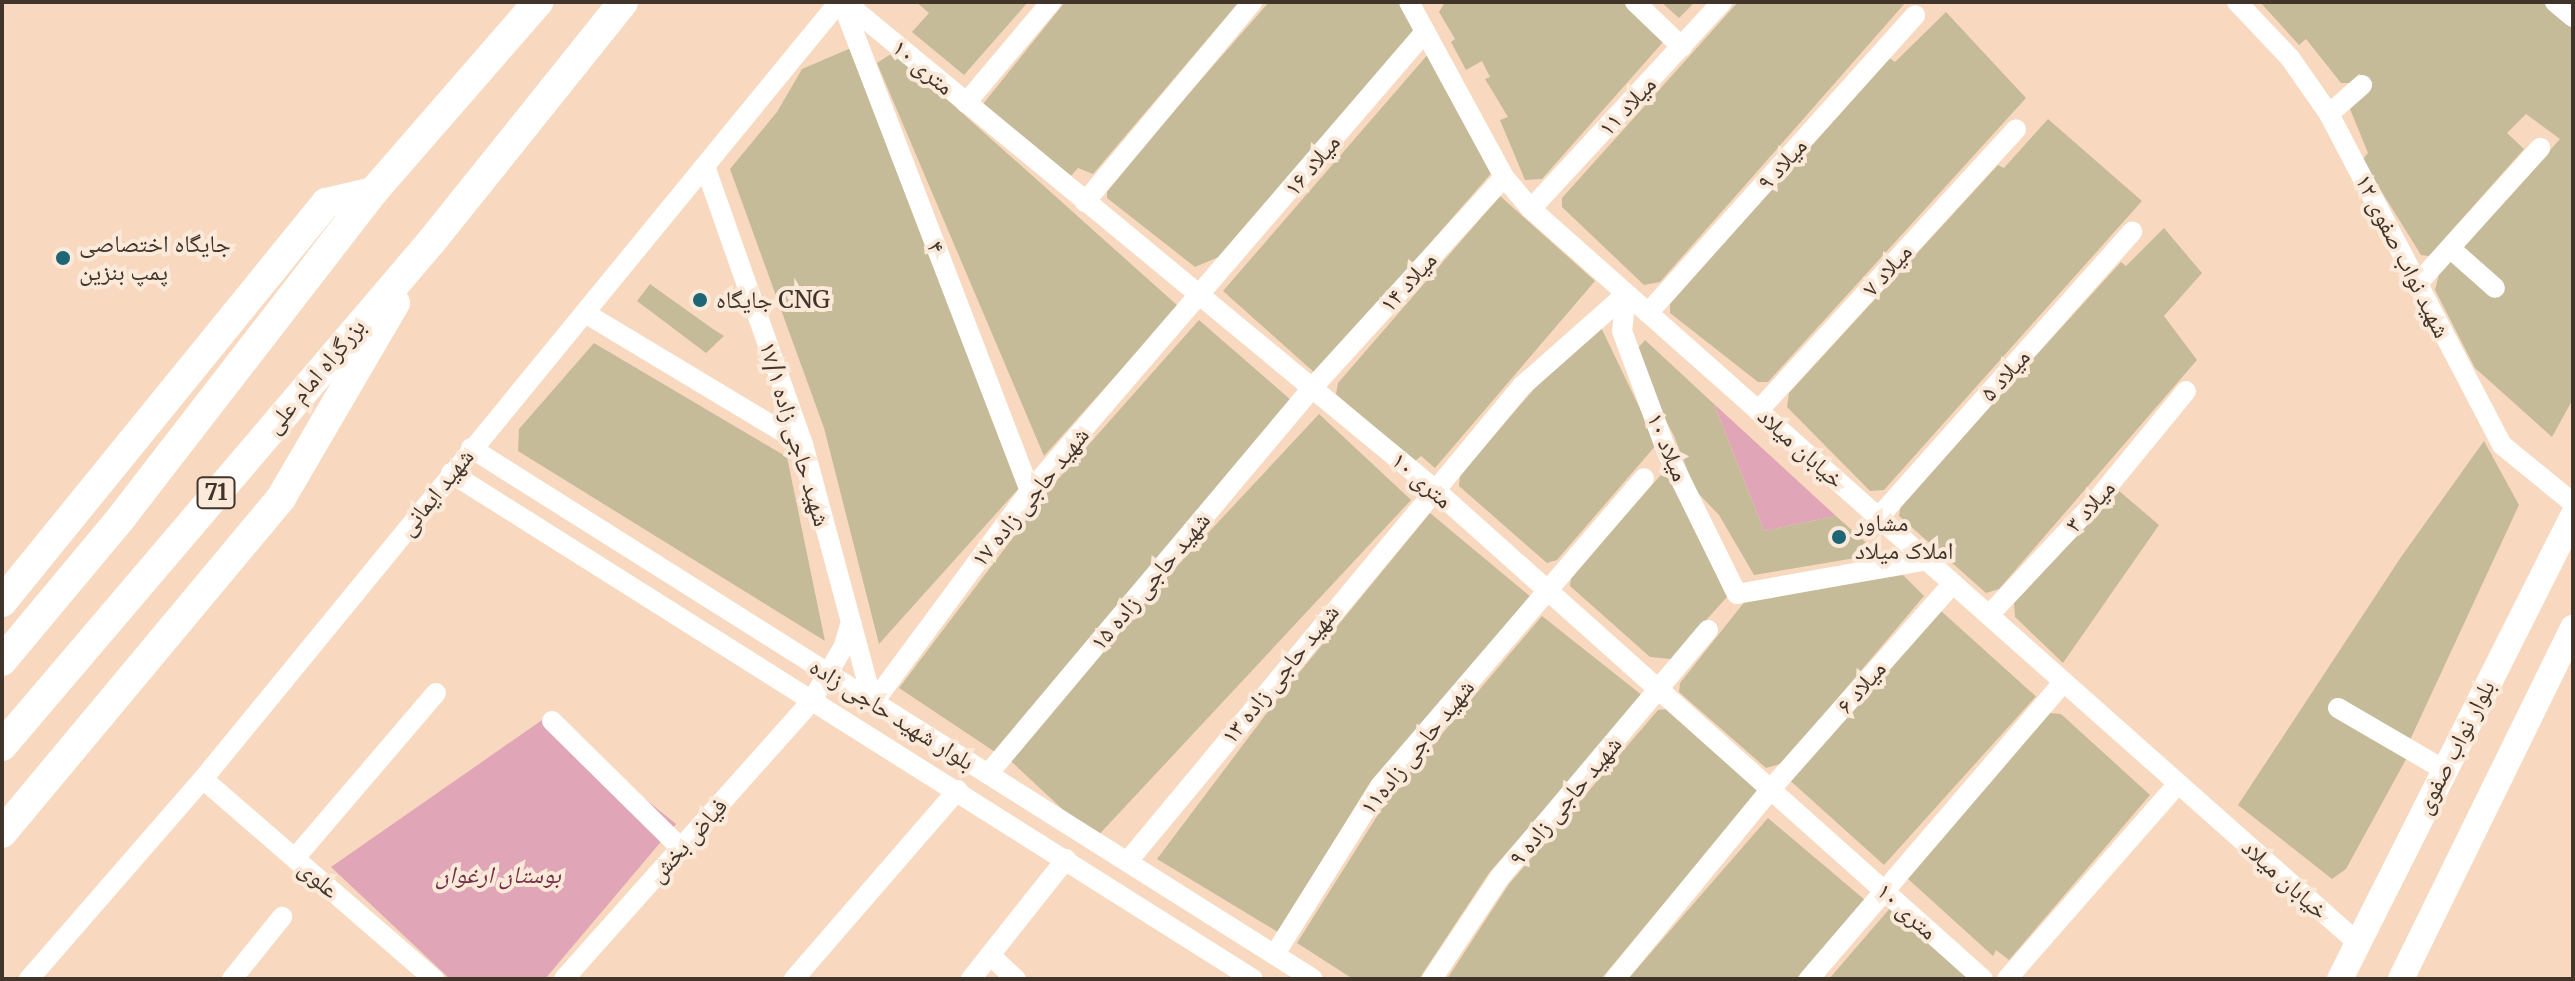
<!DOCTYPE html>
<html>
<head>
<meta charset="utf-8">
<style>
  body { margin:0 }
  #map { position:relative; width:2575px; height:981px; overflow:hidden; background:#f8d9bf; font-family:Merriweather,"Noto Naskh Arabic",serif }
  div>[style] { position:absolute }
  [style*='--x'] { left:calc(var(--x)*1px); top:calc(var(--y)*1px); width:calc(var(--w)*1px); rotate:calc(var(--a)*1deg) }
  .green>* { inset:0; background:#e0a5b6 }
  .building>* { inset:0; background:#c6bb99; transform-origin:0 0 }
  .minor>* { height:20px; margin:-10px; padding:0 10px; transform-origin:10px; border-radius:10px; background:#fff }
  .major>* { height:26px; margin:-13px; padding:0 13px; transform-origin:13px; border-radius:13px; background:#fff }
  .highway>* { height:30px; margin:-15px; padding:0 15px; transform-origin:15px; border-radius:15px; background:#fff }
  .dots>* { width:22px; height:22px; translate:-50% -50%; box-sizing:border-box; border:4px solid #fbe9d9; border-radius:50% }
  span { translate:-50% -50%; white-space:nowrap; text-align:center; line-height:1.15; -webkit-text-stroke:8px #fbe9d9; paint-order:stroke }
  .shield-label span { padding:2px 6px; background:#fbe9d9; border:2px solid; border-radius:6px; -webkit-text-stroke-width:0 }
  .shield-label { font-size:22px; color:#41352b; font-weight:700 }
  .street-label { font-size:24px; color:#41352b }
  .poi-label { font-size:24px; color:#41352b }
  .left { translate:0 -50%; text-align:left }
  .park-label { font-size:24px; color:#752e47; font-style:italic }
  .frame { position:absolute; inset:0; border:4px solid #41352b; pointer-events:none }
</style>
</head>
<body>
<div id="map">
  <div class="green">
    <i style="clip-path:polygon(1714px 404px,1836px 516px,1764px 531px)"></i>
    <i style="clip-path:polygon(545px 718px,676px 824px,545px 979px,450px 979px,331px 867px)"></i>
  </div>
  <div class="building">
    <i style="clip-path:polygon(916px 2px,1028px 2px,964px 75px,912px 32px,929px 13px)"></i>
    <i style="clip-path:polygon(1065px 2px,1239px 2px,1093px 174px,1078px 168px,1070px 177px,983px 104px)"></i>
    <i style="clip-path:polygon(1269px 2px,1405px 2px,1418px 25px,1221px 256px,1195px 267px,1107px 198px,1107px 187px)"></i>
    <i style="clip-path:polygon(1445px 2px,1625px 2px,1664px 41px,1542px 179px,1525px 180px,1500px 120px,1508px 117px,1485px 79px,1490px 77px,1482px 61px,1466px 70px,1451px 42px,1455px 39px,1439px 12px)"></i>
    <i style="clip-path:polygon(1661px 2px,1695px 2px,1679px 18px)"></i>
    <i style="clip-path:polygon(1738px 2px,1906px 2px,1660px 282px,1644px 285px,1562px 207px,1562px 198px)"></i>
    <i style="clip-path:polygon(2260px 2px,2542px 2px,2573px 29px,2573px 399px,2552px 437px,2475px 368px,2435px 290px,2439px 274px,2560px 139px,2526px 114px,2507px 133px,2524px 149px,2429px 256px,2421px 255px,2362px 160px,2368px 153px,2350px 109px,2373px 83px,2359px 74px,2350px 83px,2341px 83px,2306px 39px,2299px 45px)"></i>
    <i style="clip-path:polygon(1946px 12px,2026px 98px,1768px 382px,1758px 382px,1670px 313px,1670px 304px,1888px 57px,1895px 62px)"></i>
    <i style="clip-path:polygon(851px 48px,1020px 487px,879px 644px,824px 428px,730px 169px,777px 112px,802px 69px)"></i>
    <i style="clip-path:polygon(894px 52px,1178px 306px,1044px 456px,877px 63px)"></i>
    <i style="clip-path:polygon(1429px 53px,1495px 169px,1316px 374px,1223px 291px)"></i>
    <i style="clip-path:polygon(2048px 119px,2142px 201px,1884px 490px,1870px 491px,1787px 407px,1789px 393px,1998px 165px,2004px 168px)"></i>
    <i style="clip-path:polygon(1500px 196px,1595px 281px,1435px 468px,1421px 456px,1414px 462px,1381px 433px,1336px 394px,1338px 383px)"></i>
    <i style="clip-path:polygon(2164px 228px,2202px 273px,2164px 316px,2197px 360px,1999px 589px,1986px 593px,1899px 516px,1901px 504px,2121px 262px,2126px 266px)"></i>
    <i style="clip-path:polygon(650px 284px,713px 329px,724px 336px,706px 353px,637px 301px)"></i>
    <i style="clip-path:polygon(1596px 317px,1657px 444px,1557px 560px,1547px 563px,1459px 486px,1460px 475px)"></i>
    <i style="clip-path:polygon(1199px 320px,1292px 401px,995px 752px,899px 688px,1052px 486px)"></i>
    <i style="clip-path:polygon(1645px 340px,1714px 404px,1764px 531px,1836px 516px,1879px 554px,1754px 575px,1719px 515px,1695px 490px,1674px 436px,1631px 356px)"></i>
    <i style="clip-path:polygon(594px 343px,787px 457px,825px 641px,518px 451px,519px 429px)"></i>
    <i style="left:1319px;top:414px;width:126px;height:464px;rotate:43deg"></i>
    <i style="clip-path:polygon(2484px 441px,2519px 505px,2410px 740px,2410px 752px,2346px 869px,2332px 879px,2238px 805px,2401px 557px)"></i>
    <i style="clip-path:polygon(1667px 468px,1727px 597px,1671px 659px,1650px 657px,1570px 586px,1571px 577px)"></i>
    <i style="clip-path:polygon(2118px 490px,2159px 525px,2063px 663px,2015px 617px,2014px 603px)"></i>
    <i style="clip-path:polygon(1430px 513px,1532px 598px,1371px 781px,1278px 932px,1157px 859px,1276px 701px)"></i>
    <i style="clip-path:polygon(1903px 575px,1924px 596px,1783px 763px,1766px 768px,1679px 692px,1680px 683px,1746px 600px)"></i>
    <i style="left:1940px;top:610px;width:129px;height:227px;rotate:42deg"></i>
    <i style="clip-path:polygon(1542px 616px,1643px 696px,1489px 873px,1419px 979px,1353px 979px,1297px 943px,1391px 794px)"></i>
    <i style="clip-path:polygon(1667px 709px,1760px 788px,1601px 979px,1447px 979px,1509px 884px,1658px 710px)"></i>
    <i style="clip-path:polygon(2049px 713px,2061px 714px,2150px 795px,2009px 960px,1996px 950px,1993px 956px,1907px 878px)"></i>
    <i style="clip-path:polygon(1768px 818px,1865px 900px,1796px 979px,1628px 979px)"></i>
    <i style="clip-path:polygon(1891px 907px,1973px 979px,1829px 979px)"></i>
  </div>
  <div class="minor">
    <i style="--x:842;--y:2;--w:524;--a:68.97"></i>
    <i style="--x:845;--y:2;--w:763;--a:39.57"></i>
    <i style="--x:1433;--y:488;--w:737;--a:41.76"></i>
    <i style="--x:1409;--y:2;--w:199;--a:61.5"></i>
    <i style="--x:1504;--y:177;--w:42;--a:49.8"></i>
    <i style="--x:1531;--y:209;--w:1106;--a:41.59"></i>
    <i style="--x:1635;--y:2;--w:65;--a:43.8"></i>
    <i style="--x:2237;--y:2;--w:77;--a:46.6"></i>
    <i style="--x:2290;--y:58;--w:68;--a:55.1"></i>
    <i style="--x:2329;--y:114;--w:373;--a:62.4"></i>
    <i style="--x:2502;--y:445;--w:92;--a:39.2"></i>
    <i style="--x:2555;--y:2;--w:23;--a:40"></i>
    <i style="--x:966;--y:103;--w:132;--a:-49.9"></i>
    <i style="--x:2329;--y:114;--w:44;--a:-41.3"></i>
    <i style="--x:706;--y:169;--w:292;--a:70.6"></i>
    <i style="--x:803;--y:444;--w:268;--a:74.9"></i>
    <i style="--x:1085;--y:202;--w:261;--a:-50.1"></i>
    <i style="--x:1531;--y:209;--w:282;--a:-47.3"></i>
    <i style="--x:2450;--y:248;--w:60;--a:41.6"></i>
    <i style="--x:2419;--y:282;--w:181;--a:-47.9"></i>
    <i style="--x:1626;--y:294;--w:37;--a:96"></i>
    <i style="--x:1622;--y:331;--w:129;--a:69.6"></i>
    <i style="--x:1667;--y:452;--w:158;--a:63.8"></i>
    <i style="--x:1737;--y:594;--w:193;--a:-10.1"></i>
    <i style="--x:585;--y:313;--w:254;--a:31"></i>
    <i style="--x:1648;--y:313;--w:400;--a:-48.1"></i>
    <i style="--x:1758;--y:411;--w:382;--a:-47.5"></i>
    <i style="--x:471;--y:448;--w:995;--a:32.24"></i>
    <i style="--x:451;--y:473;--w:948;--a:32.25"></i>
    <i style="--x:1878;--y:518;--w:383;--a:-48.4"></i>
    <i style="--x:1989;--y:615;--w:156;--a:-46.8"></i>
    <i style="--x:2096;--y:501;--w:142;--a:-50.7"></i>
    <i style="--x:873;--y:703;--w:264;--a:-53.5"></i>
    <i style="--x:1030;--y:491;--w:606;--a:-49.29"></i>
    <i style="--x:2338;--y:708;--w:121;--a:30.2"></i>
    <i style="--x:552;--y:721;--w:181;--a:44.6"></i>
    <i style="--x:988;--y:774;--w:505;--a:-49.98"></i>
    <i style="--x:1313;--y:387;--w:284;--a:-47.7"></i>
    <i style="--x:203;--y:779;--w:306;--a:40.9"></i>
    <i style="--x:295;--y:858;--w:217;--a:-49.5"></i>
    <i style="--x:1128;--y:861;--w:617;--a:-50.33"></i>
    <i style="--x:1522;--y:386;--w:139;--a:-41.5"></i>
    <i style="--x:1275;--y:954;--w:199;--a:-57.9"></i>
    <i style="--x:1381;--y:785;--w:404;--a:-49.4"></i>
    <i style="--x:991;--y:956;--w:34;--a:43"></i>
    <i style="--x:29;--y:979;--w:265;--a:-49"></i>
    <i style="--x:203;--y:779;--w:1004;--a:-50.7"></i>
    <i style="--x:232;--y:979;--w:80;--a:-51.1"></i>
    <i style="--x:564;--y:979;--w:371;--a:-48.3"></i>
    <i style="--x:811;--y:702;--w:65;--a:-59.5"></i>
    <i style="--x:844;--y:646;--w:22;--a:-74"></i>
    <i style="--x:794;--y:979;--w:250;--a:-49.1"></i>
    <i style="--x:971;--y:979;--w:153;--a:-51.6"></i>
    <i style="--x:1432;--y:979;--w:123;--a:-56.3"></i>
    <i style="--x:1500;--y:877;--w:323;--a:-49.9"></i>
    <i style="--x:1615;--y:979;--w:244;--a:-50.6"></i>
    <i style="--x:1770;--y:790;--w:276;--a:-48.5"></i>
    <i style="--x:1809;--y:979;--w:391;--a:-49.4"></i>
    <i style="--x:2007;--y:979;--w:259;--a:-48.8"></i>
  </div>
  <div class="major">
    <i style="--x:2340;--y:979;--w:518;--a:-63.29"></i>
    <i style="--x:2401;--y:979;--w:391;--a:-63.9"></i>
  </div>
  <div class="highway">
    <i style="--x:2;--y:602;--w:514;--a:-50.92"></i>
    <i style="--x:326;--y:203;--w:48;--a:-13.2"></i>
    <i style="--x:2;--y:661;--w:186;--a:-50.2"></i>
    <i style="--x:121;--y:518;--w:412;--a:-52.3"></i>
    <i style="--x:373;--y:192;--w:252;--a:-49"></i>
    <i style="--x:2;--y:746;--w:662;--a:-49.6"></i>
    <i style="--x:431;--y:242;--w:307;--a:-51.3"></i>
    <i style="--x:2;--y:833;--w:436;--a:-50.2"></i>
    <i style="--x:281;--y:498;--w:226;--a:-59.7"></i>
  </div>
  <div class="dots">
    <i style="left:63px;top:258px;background:#1e6575"></i>
    <i style="left:700px;top:300px;background:#1e6575"></i>
    <i style="left:1839px;top:537px;background:#1e6575"></i>
  </div>
  <div class="shield-label">
    <span style="left:216px;top:493px">71</span>
  </div>
  <div class="street-label">
    <span style="left:923px;top:67px;rotate:40deg">۱۰ متری</span>
    <span style="left:1627px;top:106px;rotate:-47deg">میلاد ۱۱</span>
    <span style="left:1782px;top:164px;rotate:-48deg">میلاد ۹</span>
    <span style="left:1312px;top:165px;rotate:-50deg">میلاد ۱۶</span>
    <span style="left:936px;top:247px;rotate:69deg">۴</span>
    <span style="left:2403px;top:256px;rotate:63deg">شهید نواب صفوی ۱۲</span>
    <span style="left:1887px;top:270px;rotate:-48deg">میلاد ۷</span>
    <span style="left:1408px;top:282px;rotate:-48deg">میلاد ۱۴</span>
    <span style="left:2005px;top:375px;rotate:-48deg">میلاد ۵</span>
    <span style="left:315px;top:376px;rotate:-50deg">بزرگراه امام علی</span>
    <span style="left:795px;top:434px;rotate:73deg">شهید حاجی زاده ۱۷/۱</span>
    <span style="left:1668px;top:447px;rotate:67deg">میلاد ۱۰</span>
    <span style="left:1801px;top:448px;rotate:42deg">خیابان میلاد</span>
    <span style="left:1422px;top:480px;rotate:41deg">۱۰ متری</span>
    <span style="left:436px;top:492px;rotate:-51deg">شهید ایمانی</span>
    <span style="left:1030px;top:497px;rotate:-51deg">شهید حاجی زاده ۱۷</span>
    <span style="left:2090px;top:506px;rotate:-48deg">میلاد ۳</span>
    <span style="left:1150px;top:581px;rotate:-50deg">شهید حاجی زاده ۱۵</span>
    <span style="left:1280px;top:674px;rotate:-51deg">شهید حاجی زاده ۱۳</span>
    <span style="left:1861px;top:687px;rotate:-49deg">میلاد ۶</span>
    <span style="left:892px;top:714px;rotate:32deg">بلوار شهید حاجی زاده</span>
    <span style="left:1417px;top:747px;rotate:-51deg">شهید حاجی زاده۱۱</span>
    <span style="left:2455px;top:747px;rotate:-63deg">بلوار نواب صفوی</span>
    <span style="left:1565px;top:801px;rotate:-50deg">شهید حاجی زاده ۹</span>
    <span style="left:688px;top:840px;rotate:-48deg">فیاض بخش</span>
    <span style="left:319px;top:879px;rotate:41deg">علوی</span>
    <span style="left:2285px;top:879px;rotate:42deg">خیابان میلاد</span>
    <span style="left:1907px;top:911px;rotate:42deg">۱۰ متری</span>
  </div>
  <div class="poi-label">
    <span class="left" style="left:79px;top:258px">جایگاه اختصاصی<br>پمپ بنزین</span>
    <span class="left" style="left:716px;top:300px">جایگاه CNG</span>
    <span class="left" style="left:1855px;top:537px">مشاور<br>املاک میلاد</span>
  </div>
  <div class="park-label">
    <span style="left:498px;top:875px">بوستان ارغوان</span>
  </div>
  <div class="frame"></div>
</div>
</body>
</html>
